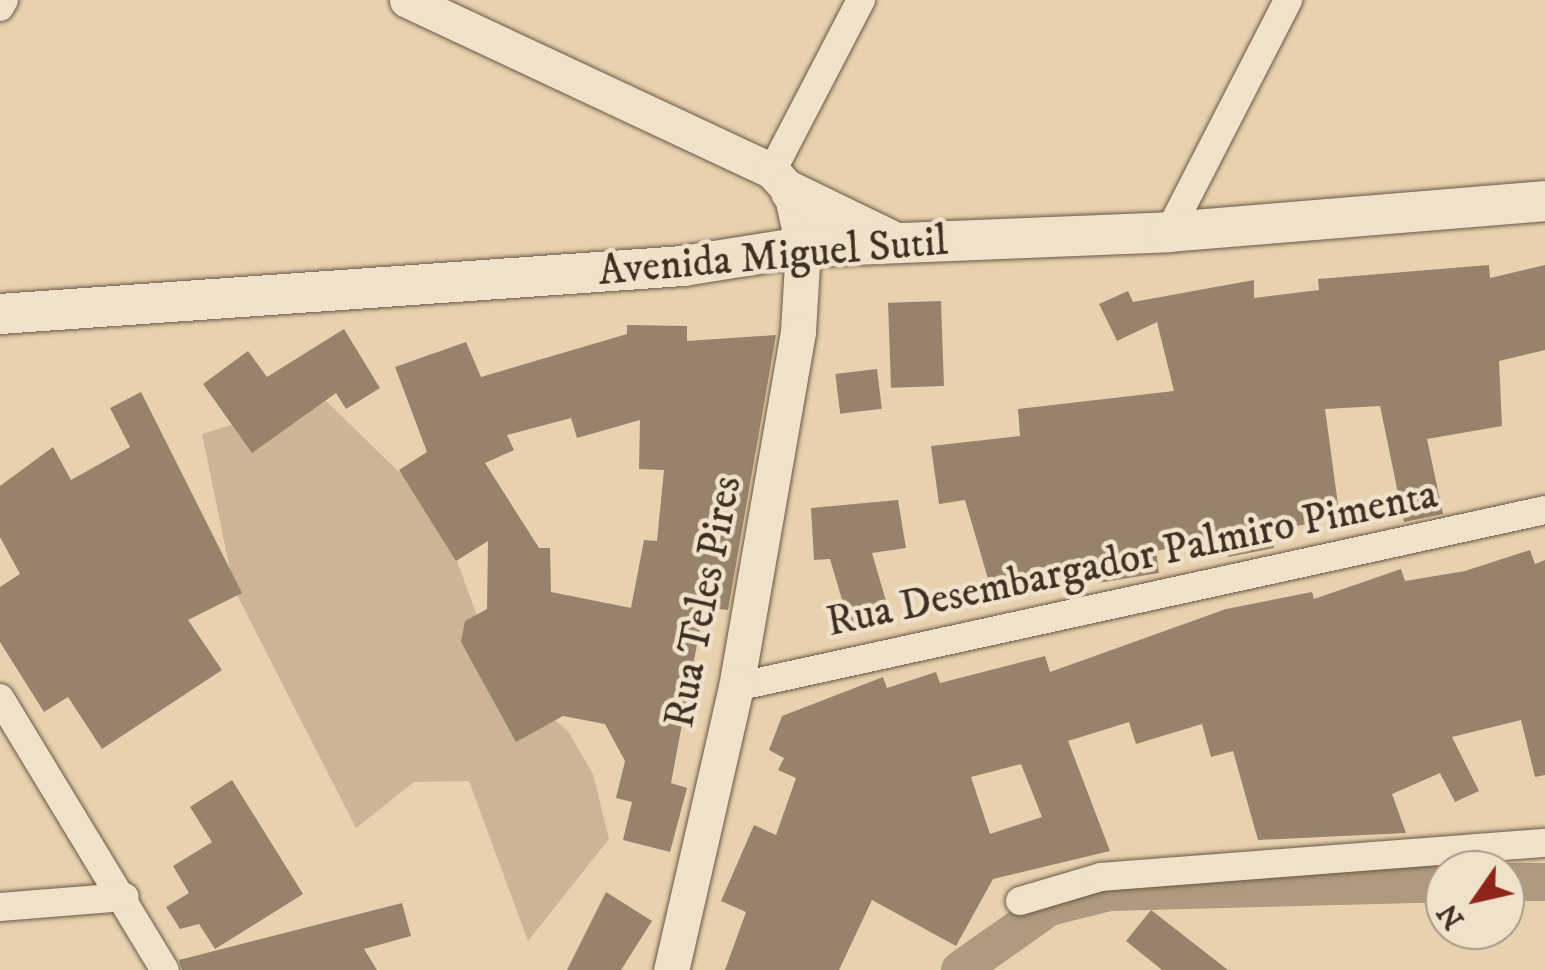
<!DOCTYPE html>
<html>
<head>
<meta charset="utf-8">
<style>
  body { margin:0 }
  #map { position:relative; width:1545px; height:970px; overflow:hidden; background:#e7d1ae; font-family:"IM FELL DW Pica",serif }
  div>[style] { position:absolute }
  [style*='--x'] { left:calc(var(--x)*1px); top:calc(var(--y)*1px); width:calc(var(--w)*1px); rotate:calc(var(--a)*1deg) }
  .green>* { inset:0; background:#cbb596 }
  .canal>* { height:38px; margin:-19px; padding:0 19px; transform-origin:19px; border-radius:19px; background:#ae9a7e }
  .building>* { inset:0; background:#97836b; transform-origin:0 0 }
  .roads { filter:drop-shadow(0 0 2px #6a5845) drop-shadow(0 0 2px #6a5845) }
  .minor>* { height:28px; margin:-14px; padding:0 14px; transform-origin:14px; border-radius:14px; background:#efe1ca }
  .tertiary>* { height:35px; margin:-17.5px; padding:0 17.5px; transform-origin:17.5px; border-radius:17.5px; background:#efe1ca }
  .secondary>* { height:40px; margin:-20px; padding:0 20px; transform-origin:20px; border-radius:20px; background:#efe1ca }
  span { translate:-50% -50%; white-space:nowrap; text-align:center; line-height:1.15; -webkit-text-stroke:9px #efe1ca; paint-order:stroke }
  .street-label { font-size:42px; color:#402f22 }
  .north { position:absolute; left:1425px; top:850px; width:100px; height:100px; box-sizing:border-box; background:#efe1ca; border:2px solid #a99a87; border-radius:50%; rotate:236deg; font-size:28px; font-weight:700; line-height:40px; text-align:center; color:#402f22 }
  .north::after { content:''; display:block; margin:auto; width:35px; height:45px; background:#8f2418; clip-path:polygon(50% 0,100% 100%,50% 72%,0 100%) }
</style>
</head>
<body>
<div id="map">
  <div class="green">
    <i style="clip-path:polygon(322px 397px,439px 511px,498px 674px,568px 731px,593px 774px,609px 839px,528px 941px,469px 781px,414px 782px,356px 828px,234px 589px,202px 434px)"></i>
  </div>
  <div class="canal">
    <i style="--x:1505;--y:882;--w:40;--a:0"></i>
    <i style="--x:960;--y:970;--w:109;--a:-35.3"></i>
    <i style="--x:1049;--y:907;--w:62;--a:-14"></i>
    <i style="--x:1109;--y:892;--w:336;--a:-1.5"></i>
  </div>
  <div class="building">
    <i style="clip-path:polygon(1489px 265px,1490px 278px,1545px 265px,1545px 350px,1499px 361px,1502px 426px,1427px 439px,1443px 514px,1404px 522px,1380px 406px,1325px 409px,1340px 519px,1271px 530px,1274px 548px,1228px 557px,1224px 537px,1156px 551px,1159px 573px,1098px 583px,1095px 565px,1030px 568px,1033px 577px,991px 589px,965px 500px,939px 504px,931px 446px,1020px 436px,1018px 409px,1174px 391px,1157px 322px,1117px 341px,1099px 304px,1128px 291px,1133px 302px,1254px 280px,1254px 298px,1319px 290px,1318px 279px)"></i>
    <i style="left:941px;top:301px;width:85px;height:53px;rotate:88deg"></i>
    <i style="clip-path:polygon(evenodd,627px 325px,687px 326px,687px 341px,776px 335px,728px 610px,704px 607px,671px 783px,687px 788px,670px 852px,623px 840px,632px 802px,616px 798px,625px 761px,605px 724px,563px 716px,516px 742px,461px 642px,465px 621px,487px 609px,488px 541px,456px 561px,399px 470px,427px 452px,395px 367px,466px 342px,481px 377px,627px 334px,627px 325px,571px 418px,577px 438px,640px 420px,639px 469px,664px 470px,657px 541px,644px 540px,631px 608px,551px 592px,550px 548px,539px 548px,485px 463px,514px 450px,507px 435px,571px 418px)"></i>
    <i style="clip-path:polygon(344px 329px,380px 388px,346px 409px,336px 393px,252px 453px,203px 384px,248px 351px,267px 377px)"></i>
    <i style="left:877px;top:369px;width:40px;height:42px;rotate:83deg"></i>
    <i style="clip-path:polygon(141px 392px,242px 593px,188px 620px,222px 670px,102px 749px,68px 697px,44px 712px,0 642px,0 587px,20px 574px,0 537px,0 486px,53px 447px,71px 480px,130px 447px,110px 408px)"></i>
    <i style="clip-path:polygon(898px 500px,906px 548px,872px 553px,891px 618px,851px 630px,830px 559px,814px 560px,811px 508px)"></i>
    <i style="clip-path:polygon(evenodd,1530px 550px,1535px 564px,1545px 560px,1545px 775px,1535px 777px,1521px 720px,1452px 737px,1479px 791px,1455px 802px,1440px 773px,1392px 794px,1406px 833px,1258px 840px,1233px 751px,1211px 757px,1202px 724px,1136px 744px,1129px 722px,1068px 741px,1110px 851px,993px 879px,956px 946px,872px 900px,839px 970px,725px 970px,746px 912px,721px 901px,754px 825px,776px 835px,796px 778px,778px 770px,784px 758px,769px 750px,782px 716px,883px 677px,887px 688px,936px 672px,940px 683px,1045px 656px,1050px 672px,1226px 609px,1312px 592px,1314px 599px,1401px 569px,1405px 581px,1465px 571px,1530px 550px,1021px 764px,1042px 817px,990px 834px,971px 777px,1021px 764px)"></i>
    <i style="clip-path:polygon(232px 780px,303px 894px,215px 949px,199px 924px,180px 929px,166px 907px,189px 893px,173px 866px,212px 842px,190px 807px)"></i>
    <i style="clip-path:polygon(606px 892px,652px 921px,621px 970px,567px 970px)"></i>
    <i style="clip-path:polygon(402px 903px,411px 936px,364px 949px,377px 970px,182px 970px,179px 960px)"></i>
    <i style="clip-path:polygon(1151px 910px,1228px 970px,1162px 970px,1126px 941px)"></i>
  </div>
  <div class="roads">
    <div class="minor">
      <i style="--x:0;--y:7;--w:8;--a:-60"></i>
      <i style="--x:772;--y:171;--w:193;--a:-62.5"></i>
      <i style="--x:1169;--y:232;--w:261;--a:-62.8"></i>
      <i style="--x:736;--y:687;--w:828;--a:-12.34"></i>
      <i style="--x:0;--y:698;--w:318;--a:58.8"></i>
      <i style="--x:1020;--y:901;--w:84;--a:-16.5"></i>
      <i style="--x:1101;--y:877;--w:445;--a:-4.4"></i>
      <i style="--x:0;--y:907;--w:125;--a:-4.6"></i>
    </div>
    <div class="tertiary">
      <i style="--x:407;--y:0;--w:403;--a:25.1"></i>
      <i style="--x:772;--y:171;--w:28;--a:48"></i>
      <i style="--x:791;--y:192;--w:56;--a:77.7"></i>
      <i style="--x:803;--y:247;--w:85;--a:93.4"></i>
      <i style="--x:798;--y:332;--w:360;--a:99.9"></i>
      <i style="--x:736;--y:687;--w:290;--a:102.9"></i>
    </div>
    <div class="secondary">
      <i style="--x:791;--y:192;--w:110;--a:25.9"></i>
      <i style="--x:0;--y:314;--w:685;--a:-4.02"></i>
      <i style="--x:683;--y:266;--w:121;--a:-9"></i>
      <i style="--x:803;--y:247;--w:366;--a:-2.3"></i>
      <i style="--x:1169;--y:232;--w:377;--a:-4.7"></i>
    </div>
  </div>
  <div class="street-label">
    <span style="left:773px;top:257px;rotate:-5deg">Avenida Miguel Sutil</span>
    <span style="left:1132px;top:559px;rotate:-12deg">Rua Desembargador Palmiro Pimenta</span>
    <span style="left:704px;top:602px;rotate:-79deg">Rua Teles Pires</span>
  </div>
  <div class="north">N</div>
</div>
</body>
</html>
